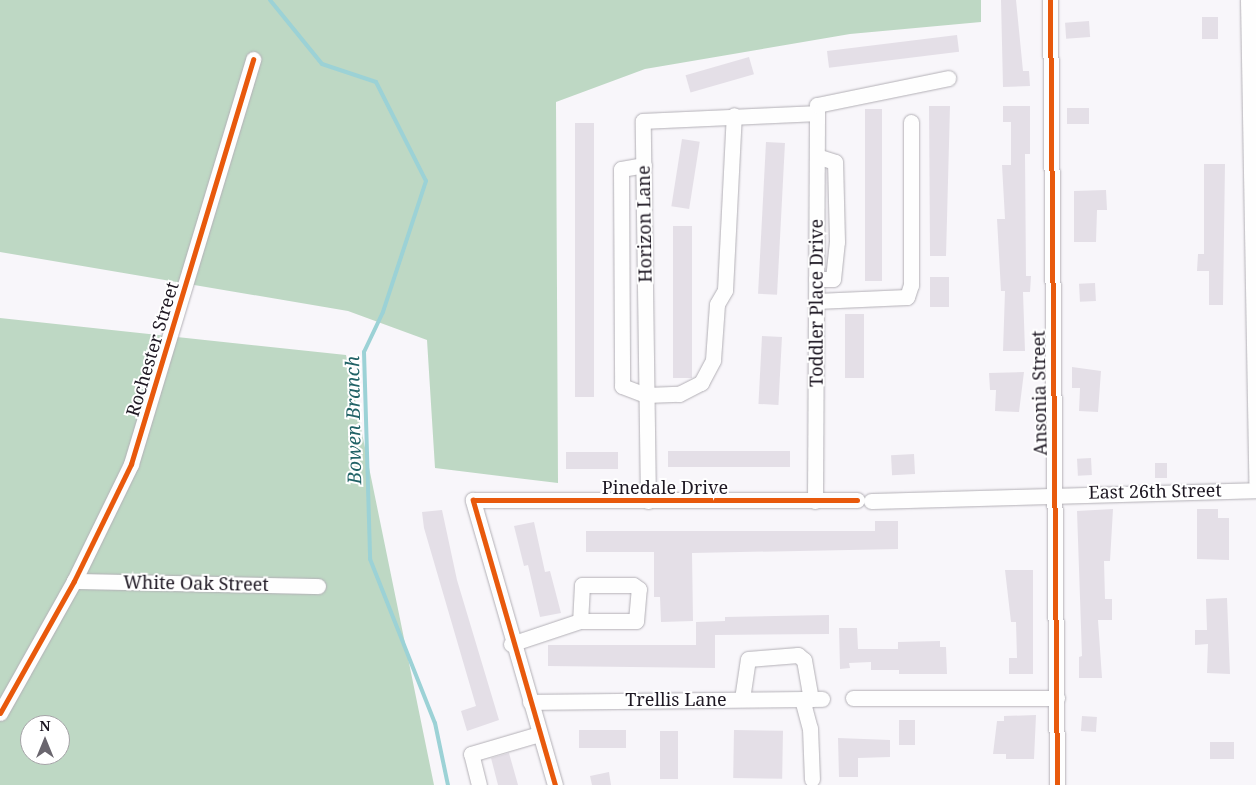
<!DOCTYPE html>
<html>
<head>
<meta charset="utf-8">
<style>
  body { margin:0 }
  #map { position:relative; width:1256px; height:785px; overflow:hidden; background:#f8f6fa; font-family:"Noto Serif",serif }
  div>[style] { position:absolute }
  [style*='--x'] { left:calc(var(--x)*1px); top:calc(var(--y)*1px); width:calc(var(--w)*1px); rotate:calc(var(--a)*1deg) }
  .forest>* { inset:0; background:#bed8c4 }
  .stream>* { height:4px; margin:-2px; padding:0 2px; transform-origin:2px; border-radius:2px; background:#9cd2d6 }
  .building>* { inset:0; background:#e4dfe7; transform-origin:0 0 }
  .roads { filter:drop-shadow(0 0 1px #b3b0b6) drop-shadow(0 0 1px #b3b0b6) }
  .minor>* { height:15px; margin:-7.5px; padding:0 7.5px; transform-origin:7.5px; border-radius:7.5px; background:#fefefe }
  .cycleway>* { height:5px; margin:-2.5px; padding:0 2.5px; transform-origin:2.5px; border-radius:2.5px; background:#e8590c }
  span { translate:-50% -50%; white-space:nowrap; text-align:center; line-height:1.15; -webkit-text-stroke:4px #fff; paint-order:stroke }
  .street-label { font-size:18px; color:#1e1823 }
  .water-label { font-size:19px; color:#216266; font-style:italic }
  .north { position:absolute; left:20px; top:715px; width:50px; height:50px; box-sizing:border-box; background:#fff; border:1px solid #a5a3a7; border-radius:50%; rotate:0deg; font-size:14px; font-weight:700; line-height:20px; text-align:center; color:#1e1823 }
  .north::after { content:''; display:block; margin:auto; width:18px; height:22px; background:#6a666e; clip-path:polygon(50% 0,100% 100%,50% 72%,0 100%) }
</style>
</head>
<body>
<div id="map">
  <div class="forest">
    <i style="clip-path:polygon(0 0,981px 0,981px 22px,850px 34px,645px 69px,556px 102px,558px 483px,435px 468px,427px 340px,348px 311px,0 252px)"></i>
    <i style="clip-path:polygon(evenodd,0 318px,346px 355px,434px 785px,0 785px,0 318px,30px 725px,60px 725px,60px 755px,30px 755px,30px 725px)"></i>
  </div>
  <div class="stream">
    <i style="--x:270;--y:0;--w:82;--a:50.9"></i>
    <i style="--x:322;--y:64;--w:57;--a:18.4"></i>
    <i style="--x:376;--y:82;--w:111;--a:63.2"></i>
    <i style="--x:426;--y:181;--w:138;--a:108.2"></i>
    <i style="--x:383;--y:312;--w:44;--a:115.4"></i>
    <i style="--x:364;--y:352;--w:207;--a:88.3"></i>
    <i style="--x:370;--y:559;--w:176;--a:68.4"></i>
    <i style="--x:435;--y:723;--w:63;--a:78.2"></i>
  </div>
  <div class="building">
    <i style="clip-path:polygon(1001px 0,1016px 0,1023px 71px,1029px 71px,1030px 86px,1003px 87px)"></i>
    <i style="left:1202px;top:17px;width:16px;height:22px"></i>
    <i style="left:1089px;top:21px;width:16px;height:24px;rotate:86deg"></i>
    <i style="left:957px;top:35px;width:17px;height:131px;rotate:83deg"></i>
    <i style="left:749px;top:57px;width:18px;height:66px;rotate:74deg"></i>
    <i style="clip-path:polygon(929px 106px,950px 106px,946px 256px,930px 256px)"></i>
    <i style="clip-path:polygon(1003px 106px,1030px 106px,1030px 154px,1025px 154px,1026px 276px,1031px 276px,1030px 292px,1023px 292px,1025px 351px,1003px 351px,1005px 291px,1001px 291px,997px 219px,1005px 219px,1002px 165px,1011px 165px,1011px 122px,1003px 122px)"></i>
    <i style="left:1089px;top:108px;width:16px;height:22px;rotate:90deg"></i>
    <i style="left:865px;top:109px;width:17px;height:172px"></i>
    <i style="left:575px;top:123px;width:19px;height:274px"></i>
    <i style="left:682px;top:139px;width:18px;height:68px;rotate:9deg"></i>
    <i style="left:766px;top:142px;width:19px;height:152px;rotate:3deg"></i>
    <i style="clip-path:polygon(1204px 164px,1225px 164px,1223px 305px,1209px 305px,1209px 271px,1197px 271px,1198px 254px,1204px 254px)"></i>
    <i style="clip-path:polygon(1106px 190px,1107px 210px,1097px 210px,1096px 242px,1074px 242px,1074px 191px)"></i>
    <i style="left:673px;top:226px;width:19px;height:152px"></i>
    <i style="left:930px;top:277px;width:19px;height:30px"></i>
    <i style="left:1095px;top:283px;width:18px;height:16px;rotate:87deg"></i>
    <i style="left:845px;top:314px;width:19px;height:64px"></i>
    <i style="left:762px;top:336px;width:20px;height:68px;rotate:3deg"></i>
    <i style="clip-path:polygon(1072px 367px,1101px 371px,1098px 412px,1079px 411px,1080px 388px,1072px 388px)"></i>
    <i style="clip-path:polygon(1024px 372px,1019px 412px,995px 411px,996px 390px,990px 390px,989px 373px)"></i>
    <i style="left:790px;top:451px;width:16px;height:122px;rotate:90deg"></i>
    <i style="left:566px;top:452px;width:52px;height:17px"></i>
    <i style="left:914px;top:454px;width:20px;height:23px;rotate:87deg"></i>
    <i style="left:1091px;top:458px;width:17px;height:14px;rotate:87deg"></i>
    <i style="left:1155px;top:463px;width:12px;height:15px"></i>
    <i style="clip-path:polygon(1113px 509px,1110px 561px,1104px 561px,1105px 599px,1112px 599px,1112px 620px,1098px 620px,1102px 678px,1079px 678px,1079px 657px,1082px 656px,1077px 511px)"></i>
    <i style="clip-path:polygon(1197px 509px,1218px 509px,1218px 518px,1229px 518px,1229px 560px,1197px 559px)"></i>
    <i style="clip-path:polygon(442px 510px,457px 580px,499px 720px,467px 731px,461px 711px,476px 706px,424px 528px,422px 512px)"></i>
    <i style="clip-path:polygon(875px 521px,898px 521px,898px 549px,692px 553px,693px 621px,661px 622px,660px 597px,654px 597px,654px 552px,586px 552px,586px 531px,875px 531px)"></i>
    <i style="clip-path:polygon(534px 522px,545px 572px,550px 571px,561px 613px,540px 617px,528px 565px,524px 566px,514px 526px)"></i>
    <i style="clip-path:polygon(1005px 570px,1033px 570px,1033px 674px,1009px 674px,1009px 658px,1017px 658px,1016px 622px,1011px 622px)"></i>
    <i style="clip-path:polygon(1227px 598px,1230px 674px,1207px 673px,1208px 644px,1195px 645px,1195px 630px,1207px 630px,1206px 599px)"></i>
    <i style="clip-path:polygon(829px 615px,829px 634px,715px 635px,715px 668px,548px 666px,548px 645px,696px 645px,696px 622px,725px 621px,725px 617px)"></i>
    <i style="clip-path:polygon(839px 628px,857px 628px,858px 649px,898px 649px,898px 642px,940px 641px,940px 647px,946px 647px,947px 674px,899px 674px,899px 670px,871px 670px,871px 662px,849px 663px,850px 668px,840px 669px)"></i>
    <i style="clip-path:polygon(1036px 715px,1034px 759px,1006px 759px,1006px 754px,993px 754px,997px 721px,1004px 721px,1004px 716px)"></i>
    <i style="left:1082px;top:716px;width:15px;height:15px;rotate:4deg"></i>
    <i style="left:915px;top:720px;width:25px;height:16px;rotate:90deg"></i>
    <i style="left:579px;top:730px;width:47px;height:18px"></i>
    <i style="left:734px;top:730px;width:49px;height:48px;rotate:1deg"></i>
    <i style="left:660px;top:731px;width:18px;height:48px"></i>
    <i style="clip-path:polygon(838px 738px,890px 740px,890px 757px,858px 758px,858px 777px,839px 777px)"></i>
    <i style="left:1210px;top:742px;width:24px;height:17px"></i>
    <i style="clip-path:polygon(509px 753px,518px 785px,498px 785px,491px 758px)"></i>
    <i style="clip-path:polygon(609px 772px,611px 785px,592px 785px,590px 776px)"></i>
  </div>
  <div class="roads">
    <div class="minor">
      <i style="--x:1050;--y:0;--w:785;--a:89.49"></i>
      <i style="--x:1248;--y:0;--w:482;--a:89"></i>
      <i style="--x:644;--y:165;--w:23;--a:170"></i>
      <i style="--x:621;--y:169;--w:217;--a:89.7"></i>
      <i style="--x:622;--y:386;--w:26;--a:21"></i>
      <i style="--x:646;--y:395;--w:33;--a:-2"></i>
      <i style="--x:679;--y:394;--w:25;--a:-27"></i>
      <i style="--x:701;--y:383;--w:26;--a:-62"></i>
      <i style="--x:713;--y:360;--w:56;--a:-85.9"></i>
      <i style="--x:717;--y:304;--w:16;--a:-60"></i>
      <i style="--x:725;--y:290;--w:175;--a:-87.1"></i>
      <i style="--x:816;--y:279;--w:17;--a:0"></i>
      <i style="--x:833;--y:279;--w:37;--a:-84"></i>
      <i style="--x:837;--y:242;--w:80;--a:-91.4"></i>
      <i style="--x:835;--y:162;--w:19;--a:-162"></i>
      <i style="--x:816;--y:301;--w:91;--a:-2.5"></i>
      <i style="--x:907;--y:297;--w:13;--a:-72"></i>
      <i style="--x:911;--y:285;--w:163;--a:-90"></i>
      <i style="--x:648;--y:501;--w:380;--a:-90.8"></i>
      <i style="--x:643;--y:121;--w:174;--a:-2.6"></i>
      <i style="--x:815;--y:501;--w:396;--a:-89.7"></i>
      <i style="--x:817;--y:105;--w:134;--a:-11.6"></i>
      <i style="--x:871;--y:501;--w:385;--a:-1.6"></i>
      <i style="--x:74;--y:581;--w:244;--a:1.2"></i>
      <i style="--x:511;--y:644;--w:73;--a:-18.4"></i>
      <i style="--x:580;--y:621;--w:56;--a:0"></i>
      <i style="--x:636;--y:621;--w:32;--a:-85"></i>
      <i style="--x:639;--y:589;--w:7;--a:-146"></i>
      <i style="--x:633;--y:585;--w:51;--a:180"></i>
      <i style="--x:582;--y:585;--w:36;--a:93"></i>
      <i style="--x:853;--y:698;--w:204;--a:0"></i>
      <i style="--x:742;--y:699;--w:40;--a:-81.5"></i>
      <i style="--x:748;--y:659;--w:50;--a:-4.6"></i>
      <i style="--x:798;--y:655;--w:8;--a:40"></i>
      <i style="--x:804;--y:660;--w:40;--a:80"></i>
      <i style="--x:802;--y:699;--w:30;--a:75"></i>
      <i style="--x:810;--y:728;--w:51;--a:87.8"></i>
      <i style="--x:530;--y:702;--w:292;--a:-0.6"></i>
      <i style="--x:0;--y:713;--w:151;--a:-60.7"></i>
      <i style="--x:74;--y:581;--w:130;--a:-64"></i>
      <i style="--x:131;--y:464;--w:423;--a:-73.2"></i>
      <i style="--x:479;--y:785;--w:32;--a:-104"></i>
      <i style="--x:471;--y:754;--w:71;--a:-16.4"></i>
      <i style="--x:555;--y:785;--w:297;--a:-106.1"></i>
      <i style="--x:473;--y:500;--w:384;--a:0"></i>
    </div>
  </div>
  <div class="cycleway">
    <i style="--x:1050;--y:0;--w:785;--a:89.49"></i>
    <i style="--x:0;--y:713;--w:151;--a:-60.7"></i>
    <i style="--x:74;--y:581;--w:130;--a:-64"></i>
    <i style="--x:131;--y:464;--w:423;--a:-73.2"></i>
    <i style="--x:555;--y:785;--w:297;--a:-106.1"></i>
    <i style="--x:473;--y:500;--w:384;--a:0"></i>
  </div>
  <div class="street-label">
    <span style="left:644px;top:224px;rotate:-91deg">Horizon Lane</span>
    <span style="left:816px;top:303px;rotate:-90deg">Toddler Place Drive</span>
    <span style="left:152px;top:349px;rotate:-73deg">Rochester Street</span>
    <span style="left:1039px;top:393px;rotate:-91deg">Ansonia Street</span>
    <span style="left:665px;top:487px">Pinedale Drive</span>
    <span style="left:1155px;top:491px;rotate:-1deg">East 26th Street</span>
    <span style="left:196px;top:583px;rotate:1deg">White Oak Street</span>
    <span style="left:676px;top:699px">Trellis Lane</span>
  </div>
  <div class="water-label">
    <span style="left:354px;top:420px;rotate:-91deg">Bowen Branch</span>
  </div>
  <div class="north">N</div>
</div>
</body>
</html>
